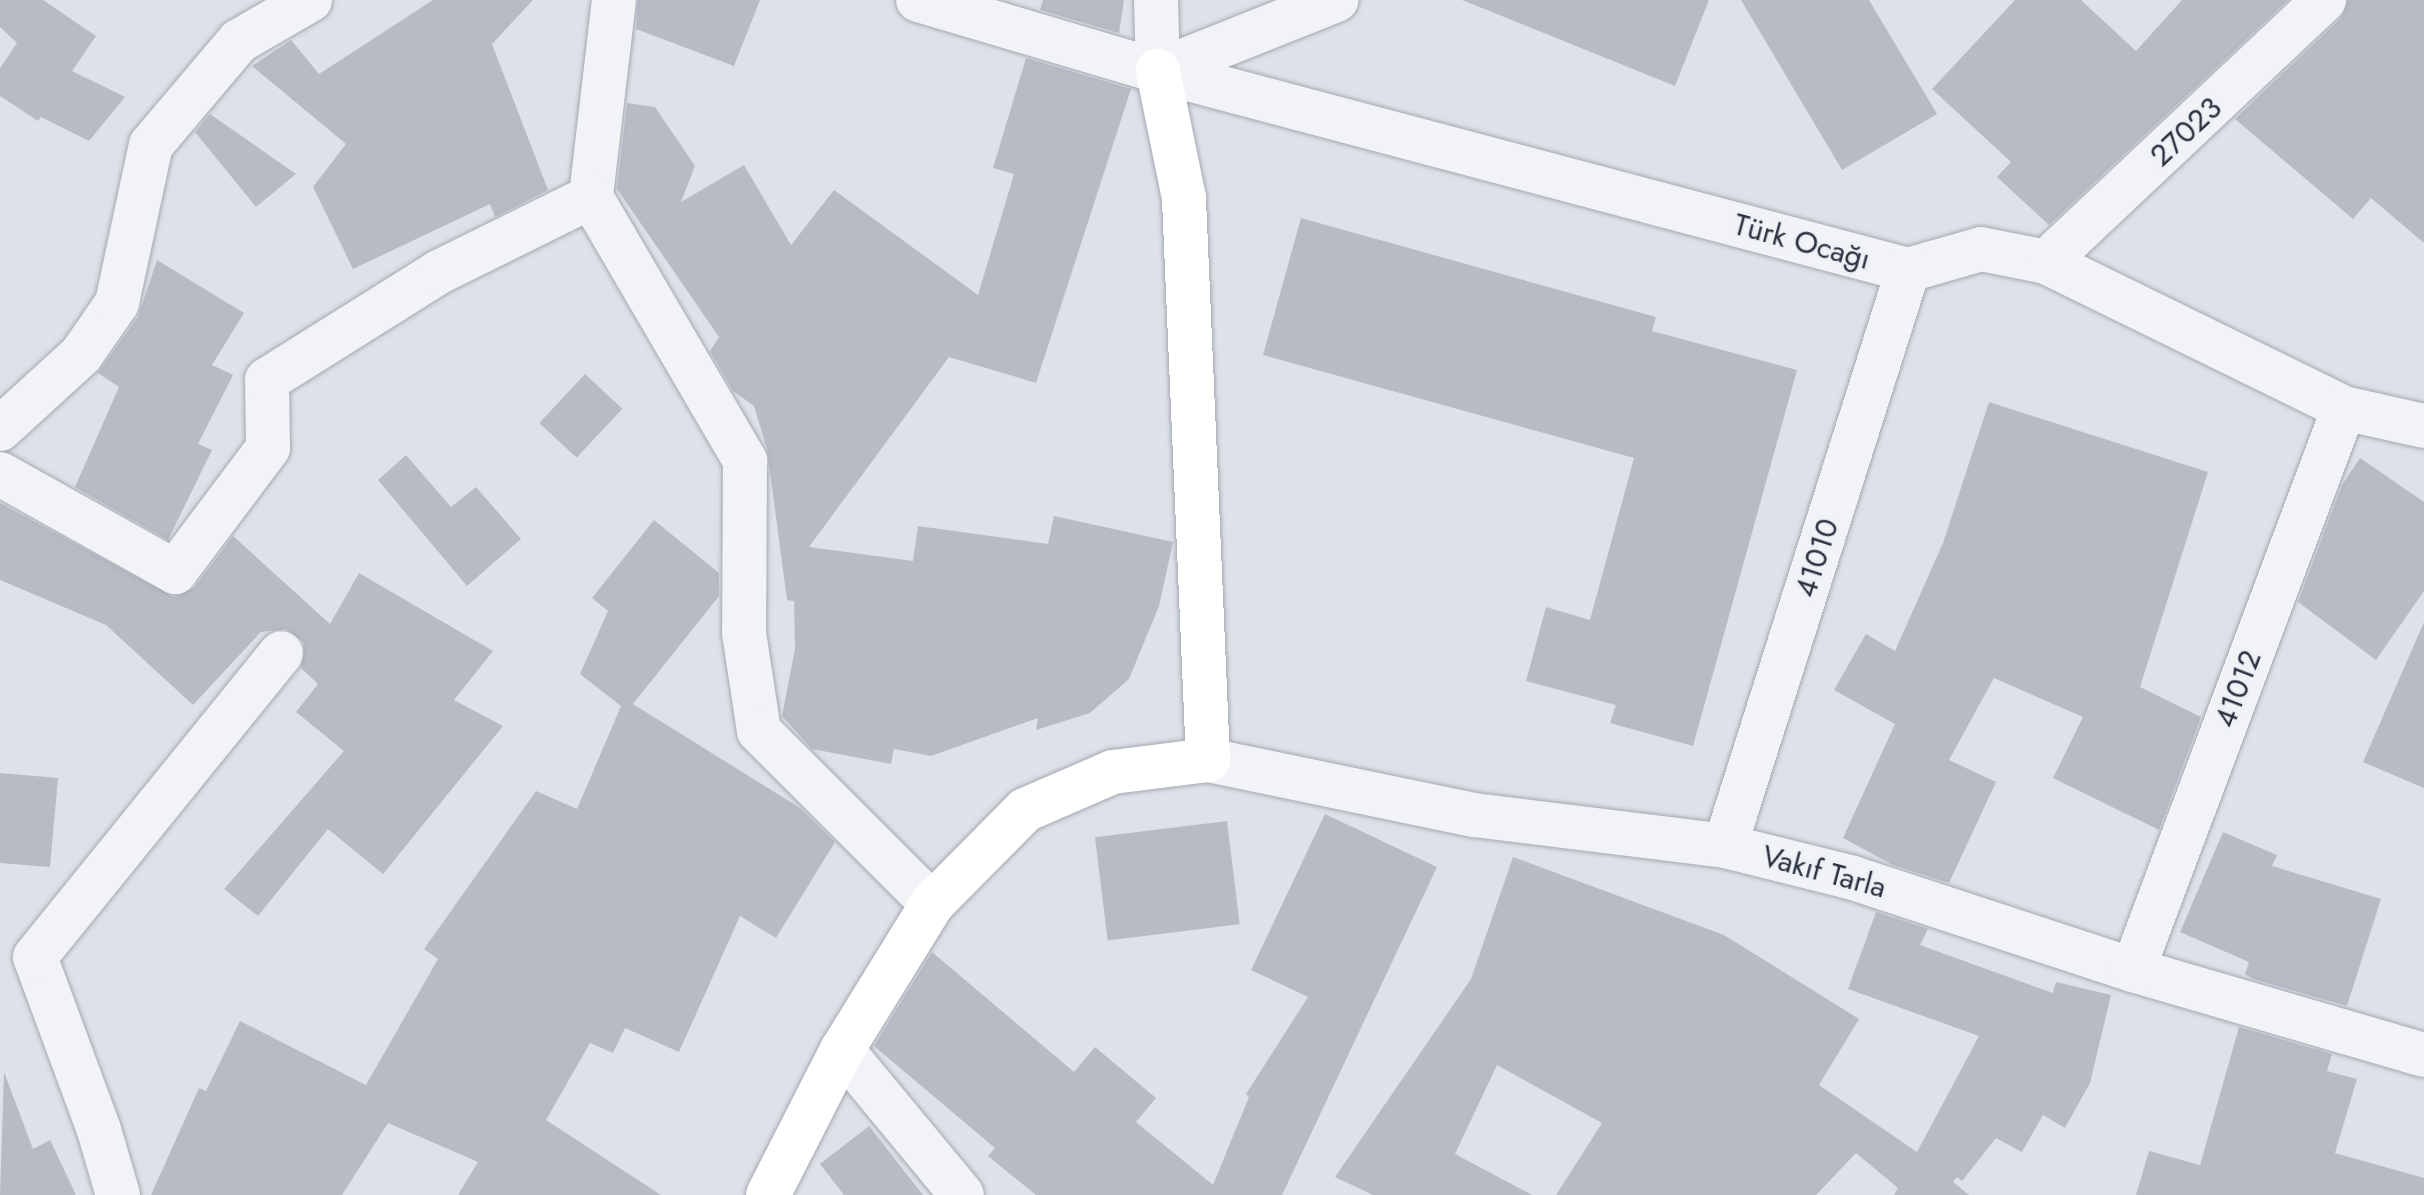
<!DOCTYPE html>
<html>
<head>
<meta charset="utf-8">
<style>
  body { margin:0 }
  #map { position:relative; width:2424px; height:1195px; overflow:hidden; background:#dee2e8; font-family:Jost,sans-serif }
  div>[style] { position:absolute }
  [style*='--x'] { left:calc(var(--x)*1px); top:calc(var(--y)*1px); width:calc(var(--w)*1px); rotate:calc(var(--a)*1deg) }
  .building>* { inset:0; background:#b6bbc5; transform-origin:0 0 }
  .roads { filter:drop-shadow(0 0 2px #a4a9b2) drop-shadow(0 0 2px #a4a9b2) }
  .street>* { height:44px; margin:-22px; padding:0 22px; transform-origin:22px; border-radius:22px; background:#f1f3f6 }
  .secondary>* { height:44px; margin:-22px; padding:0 22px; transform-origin:22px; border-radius:22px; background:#fff }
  span { translate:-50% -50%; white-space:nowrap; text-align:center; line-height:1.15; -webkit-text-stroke:6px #eef1f5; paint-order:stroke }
  .street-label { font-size:30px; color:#28303f }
</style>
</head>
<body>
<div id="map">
  <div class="building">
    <i style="clip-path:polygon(0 0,43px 0,96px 36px,72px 71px,125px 97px,89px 141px,41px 117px,38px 121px,0 96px,0 68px,17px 43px,0 27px)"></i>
    <i style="clip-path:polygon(433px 0,533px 0,492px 44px,548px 190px,495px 217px,490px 204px,353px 269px,313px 187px,346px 144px,252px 66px,291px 40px,319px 74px)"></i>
    <i style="clip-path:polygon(638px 0,760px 0,734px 66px,636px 29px)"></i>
    <i style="clip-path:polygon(1043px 0,1124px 0,1119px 33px,1040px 10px)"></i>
    <i style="clip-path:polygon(1462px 0,1709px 0,1675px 86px)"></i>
    <i style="clip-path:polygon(1741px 0,1869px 0,1937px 114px,1842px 170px)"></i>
    <i style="clip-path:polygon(2015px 0,2081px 0,2136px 51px,2182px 0,2288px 0,2049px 225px,1997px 177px,2011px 162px,1932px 89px)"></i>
    <i style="clip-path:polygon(2348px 0,2424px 0,2424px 243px,2371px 198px,2353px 219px,2235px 119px,2341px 18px)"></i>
    <i style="clip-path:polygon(1026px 58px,1131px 89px,1036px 383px,949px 357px,809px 547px,913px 561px,918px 526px,1048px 544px,1054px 516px,1173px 542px,1159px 606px,1129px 679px,1090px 713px,1036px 730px,1038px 718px,931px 756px,894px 749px,891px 764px,812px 749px,782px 716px,795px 649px,794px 601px,787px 600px,767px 449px,754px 406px,733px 391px,710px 351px,719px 337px,617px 189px,627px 103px,655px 107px,695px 166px,681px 202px,744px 165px,791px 245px,834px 190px,978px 295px,1014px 174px,993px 168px)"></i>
    <i style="clip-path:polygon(210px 114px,296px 174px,256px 207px,195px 132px)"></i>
    <i style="clip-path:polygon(1301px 218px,1656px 317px,1652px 331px,1797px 370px,1693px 746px,1610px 723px,1616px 705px,1526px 681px,1546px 607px,1590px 620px,1634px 458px,1263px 355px)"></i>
    <i style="clip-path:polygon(157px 260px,244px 313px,212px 365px,233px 375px,198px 444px,212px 450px,168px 540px,75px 487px,119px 387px,98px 373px,138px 317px)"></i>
    <i style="left:585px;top:374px;width:51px;height:67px;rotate:43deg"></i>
    <i style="clip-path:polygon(1989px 402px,2208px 472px,2140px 687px,2201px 717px,2159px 830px,2053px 778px,2083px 717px,1994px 678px,1949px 760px,1996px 782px,1949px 883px,1893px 865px,1843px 838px,1895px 724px,1834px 690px,1866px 634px,1895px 651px,1943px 543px)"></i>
    <i style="clip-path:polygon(406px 455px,451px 507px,476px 487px,521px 539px,467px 586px,378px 480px)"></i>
    <i style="clip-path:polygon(2360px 458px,2424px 502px,2424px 591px,2376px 660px,2298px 602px,2342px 485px)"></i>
    <i style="clip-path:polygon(0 503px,174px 597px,194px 588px,233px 536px,330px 624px,359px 573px,493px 651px,454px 700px,503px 726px,383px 874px,328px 829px,258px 916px,224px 889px,344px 751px,296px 712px,318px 684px,301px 668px,304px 643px,286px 629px,261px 632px,193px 705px,106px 625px,0 580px)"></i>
    <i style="clip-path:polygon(654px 520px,719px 573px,719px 596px,633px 704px,800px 808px,835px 842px,776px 938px,740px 916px,679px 1052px,625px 1028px,613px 1053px,590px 1043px,546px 1120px,661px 1195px,458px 1195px,478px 1162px,388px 1123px,342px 1195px,151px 1195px,199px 1088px,206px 1091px,240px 1021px,366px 1085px,438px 959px,424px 949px,536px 791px,577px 809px,621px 706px,580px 674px,608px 611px,592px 598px)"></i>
    <i style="clip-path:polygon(2424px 622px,2424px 788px,2363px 762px)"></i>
    <i style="clip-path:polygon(0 773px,58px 778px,50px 867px,0 863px)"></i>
    <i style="clip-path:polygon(1325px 814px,1437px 867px,1282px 1195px,1036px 1195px,988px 1156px,995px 1148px,874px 1046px,932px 952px,1074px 1072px,1095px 1047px,1156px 1098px,1136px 1122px,1213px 1185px,1249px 1097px,1246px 1094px,1308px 997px,1251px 970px)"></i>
    <i style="left:1227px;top:821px;width:104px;height:133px;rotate:83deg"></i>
    <i style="clip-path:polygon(2223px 832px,2277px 855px,2272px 866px,2381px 899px,2347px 1006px,2253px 979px,2245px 974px,2249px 962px,2180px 932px)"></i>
    <i style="clip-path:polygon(1513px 857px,1724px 935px,1859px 1019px,1819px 1085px,1917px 1152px,1979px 1036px,1848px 989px,1876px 912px,1928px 929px,1920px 945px,2053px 993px,2056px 982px,2111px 995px,2090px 1083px,2065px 1128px,2043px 1115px,2022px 1152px,1996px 1138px,1962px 1181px,1957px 1177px,1953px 1182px,1969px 1195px,1894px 1195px,1898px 1188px,1856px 1153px,1816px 1195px,1556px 1195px,1602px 1123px,1497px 1065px,1455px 1154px,1532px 1195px,1373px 1195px,1335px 1177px,1471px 979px)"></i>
    <i style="clip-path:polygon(2239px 1027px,2332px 1054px,2327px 1071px,2357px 1079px,2335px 1153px,2424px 1178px,2424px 1195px,2136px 1195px,2149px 1151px,2200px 1165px)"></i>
    <i style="clip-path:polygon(4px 1072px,33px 1149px,50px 1140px,76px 1195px,0 1195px)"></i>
    <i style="clip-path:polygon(869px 1126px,923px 1195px,844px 1195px,820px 1164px)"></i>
  </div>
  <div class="roads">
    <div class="street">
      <i style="--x:614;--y:0;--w:198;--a:96.7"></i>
      <i style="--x:591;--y:197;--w:306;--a:59.7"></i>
      <i style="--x:745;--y:461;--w:172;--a:90.3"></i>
      <i style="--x:744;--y:633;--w:99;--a:81.3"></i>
      <i style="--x:759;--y:731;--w:245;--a:45"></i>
      <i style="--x:918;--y:0;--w:250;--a:16.5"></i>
      <i style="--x:1158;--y:71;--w:776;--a:14.86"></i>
      <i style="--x:1908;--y:270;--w:76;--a:-16"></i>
      <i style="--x:1981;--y:249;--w:66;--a:11.3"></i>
      <i style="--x:2046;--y:262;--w:332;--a:26.1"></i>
      <i style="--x:2344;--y:408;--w:82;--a:12.7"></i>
      <i style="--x:1156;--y:0;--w:71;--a:88.4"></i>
      <i style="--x:1158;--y:71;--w:192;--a:-21.7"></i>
      <i style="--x:2046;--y:262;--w:382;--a:-43.3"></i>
      <i style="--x:0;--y:429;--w:110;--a:-42.4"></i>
      <i style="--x:81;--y:355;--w:63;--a:-55.3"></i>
      <i style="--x:117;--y:303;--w:162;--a:-77.9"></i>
      <i style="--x:151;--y:145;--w:136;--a:-49.8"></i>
      <i style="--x:239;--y:41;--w:82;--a:-30"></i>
      <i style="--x:0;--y:474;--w:201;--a:29.2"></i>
      <i style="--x:175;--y:572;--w:155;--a:-53.1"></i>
      <i style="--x:268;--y:448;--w:68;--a:-90.8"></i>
      <i style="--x:267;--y:380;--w:203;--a:-32.1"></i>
      <i style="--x:439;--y:272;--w:169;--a:-26.3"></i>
      <i style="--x:1208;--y:760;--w:272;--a:11.7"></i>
      <i style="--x:1474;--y:815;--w:253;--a:7"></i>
      <i style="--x:1725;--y:846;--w:132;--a:14"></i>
      <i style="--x:1853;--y:878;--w:295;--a:18.2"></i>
      <i style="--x:2133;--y:970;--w:303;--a:16.3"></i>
      <i style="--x:1725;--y:846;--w:604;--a:-72.37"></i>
      <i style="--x:2133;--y:970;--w:600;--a:-69.42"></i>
      <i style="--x:842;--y:1050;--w:188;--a:50.4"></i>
      <i style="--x:118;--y:1195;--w:68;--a:-106.3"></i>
      <i style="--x:99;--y:1130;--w:184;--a:-110.3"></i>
      <i style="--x:35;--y:957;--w:391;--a:-51"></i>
    </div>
    <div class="secondary">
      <i style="--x:768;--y:1195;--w:163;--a:-63"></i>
      <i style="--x:842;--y:1050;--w:172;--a:-58.3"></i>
      <i style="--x:932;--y:904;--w:132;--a:-45.3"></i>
      <i style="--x:1025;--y:810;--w:96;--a:-23.4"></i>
      <i style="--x:1113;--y:772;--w:96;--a:-7.2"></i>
      <i style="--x:1208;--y:760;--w:563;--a:-92.45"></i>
      <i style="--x:1184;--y:198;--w:130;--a:-101.6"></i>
    </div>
  </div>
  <div class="street-label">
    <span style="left:2186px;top:132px;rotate:-43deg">27023</span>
    <span style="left:1802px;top:242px;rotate:15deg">Türk Ocağı</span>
    <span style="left:1817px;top:558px;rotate:-72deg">41010</span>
    <span style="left:2238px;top:689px;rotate:-69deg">41012</span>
    <span style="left:1824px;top:872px;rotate:15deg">Vakıf Tarla</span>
  </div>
</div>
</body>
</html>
